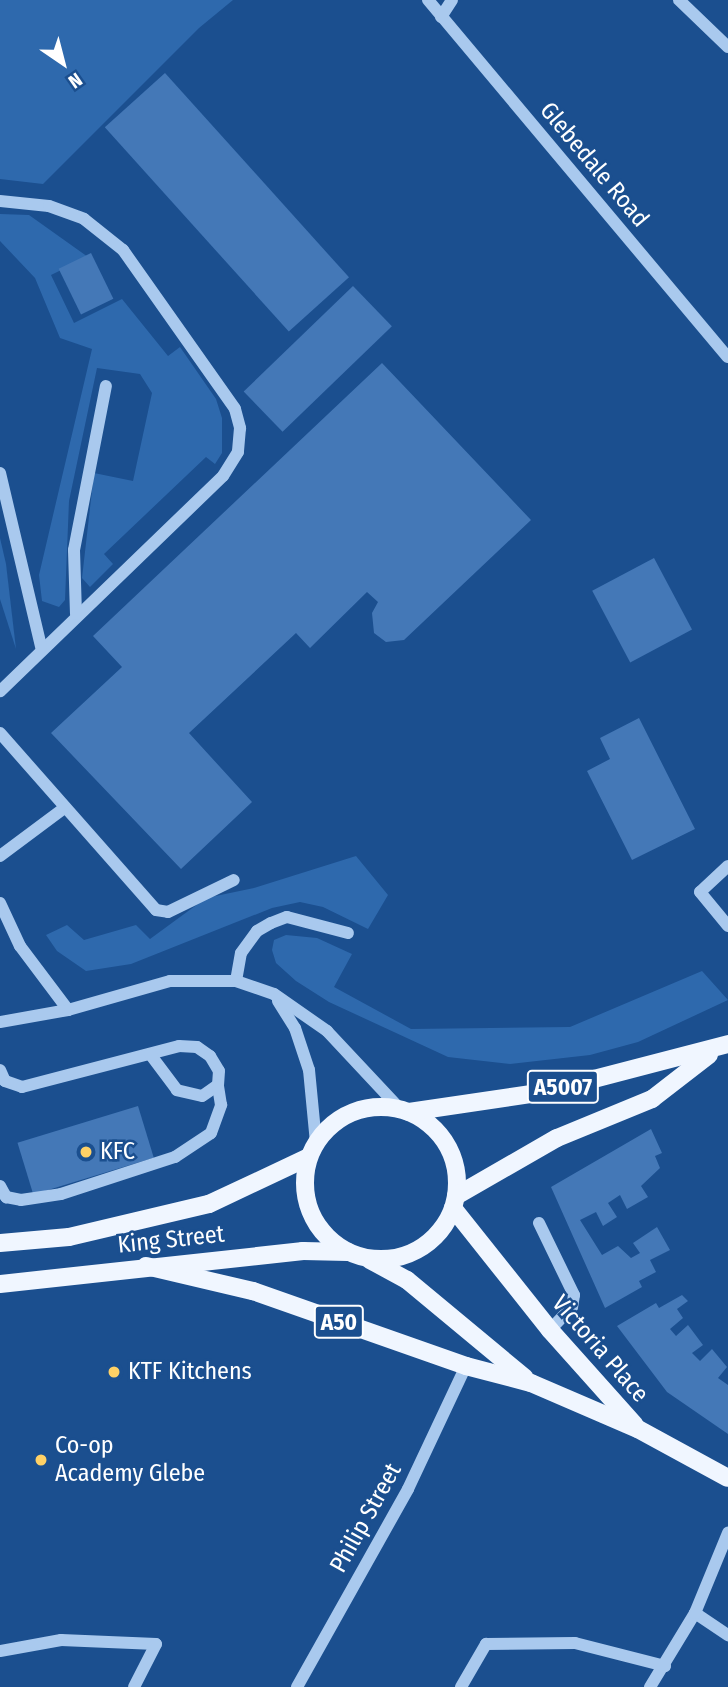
<!DOCTYPE html>
<html>
<head>
<meta charset="utf-8">
<style>
  body { margin:0 }
  #map { position:relative; width:728px; height:1687px; overflow:hidden; background:#1b4f8f; font-family:"Fira Sans Condensed",sans-serif }
  div>[style] { position:absolute }
  [style*='--x'] { left:calc(var(--x)*1px); top:calc(var(--y)*1px); width:calc(var(--w)*1px); rotate:calc(var(--a)*1deg) }
  .green>* { inset:0; background:#2e69ad }
  .building>* { inset:0; background:#4478b7; transform-origin:0 0 }
  .minor>* { height:12px; margin:-6px; padding:0 6px; transform-origin:6px; border-radius:6px; background:#a9c9ee }
  .major>* { height:18px; margin:-9px; padding:0 9px; transform-origin:9px; border-radius:9px; background:#f0f6ff }
  .major>.ring { margin:-9px; padding:0; box-sizing:content-box; background:none; border:18px solid #f0f6ff; border-radius:50% }
  .dots>* { width:19px; height:19px; translate:-50% -50%; box-sizing:border-box; border:4px solid #1b4f8f; border-radius:50% }
  span { translate:-50% -50%; white-space:nowrap; text-align:center; line-height:1.15; -webkit-text-stroke:5px #1b4f8f; paint-order:stroke }
  .shield-label span { padding:2px 5px; background:#1b4f8f; border:2px solid; border-radius:5px; -webkit-text-stroke-width:0 }
  .shield-label { font-size:23px; color:#fff; font-weight:700 }
  .street-label { font-size:24px; color:#fff }
  .poi-label { font-size:24px; color:#fff }
  .left { translate:0 -50%; text-align:left }
  .north { position:absolute; left:28px; top:28px; width:70px; height:70px; -webkit-text-stroke:5px #1b4f8f; paint-order:stroke; rotate:145deg; font-size:19px; font-weight:700; line-height:28px; text-align:center; color:#fff }
  .north::after { content:''; display:block; margin:auto; width:24px; height:32px; background:#fff; clip-path:polygon(50% 0,100% 100%,50% 72%,0 100%) }
</style>
</head>
<body>
<div id="map">
  <div class="green">
    <i style="clip-path:polygon(0 0,233px 0,199px 28px,43px 184px,0 179px)"></i>
    <i style="clip-path:polygon(0 214px,29px 215px,88px 257px,51px 275px,74px 323px,122px 299px,168px 356px,180px 347px,216px 399px,222px 418px,222px 453px,215px 464px,206px 457px,104px 554px,113px 564px,90px 587px,82px 578px,94px 473px,133px 481px,152px 393px,140px 374px,97px 368px,69px 501px,65px 600px,59px 607px,42px 601px,39px 575px,92px 349px,60px 338px,35px 278px,0 241px)"></i>
    <i style="clip-path:polygon(0 538px,6px 564px,16px 649px,0 599px)"></i>
    <i style="clip-path:polygon(356px 856px,388px 895px,368px 929px,323px 907px,300px 902px,272px 908px,131px 964px,86px 971px,57px 951px,46px 935px,67px 925px,84px 940px,136px 925px,150px 939px,206px 898px,254px 888px)"></i>
    <i style="clip-path:polygon(286px 935px,317px 938px,352px 954px,334px 987px,411px 1029px,570px 1027px,702px 971px,728px 1000px,638px 1042px,590px 1055px,510px 1064px,448px 1057px,329px 1002px,296px 981px,276px 963px,272px 950px,274px 940px)"></i>
  </div>
  <div class="building">
    <i style="left:165px;top:73px;width:275px;height:81px;rotate:48deg"></i>
    <i style="left:91px;top:253px;width:51px;height:36px;rotate:64deg"></i>
    <i style="left:353px;top:286px;width:56px;height:152px;rotate:46deg"></i>
    <i style="clip-path:polygon(382px 363px,531px 520px,404px 640px,386px 642px,374px 633px,372px 613px,378px 602px,367px 592px,310px 648px,296px 633px,189px 733px,252px 802px,181px 869px,51px 733px,122px 667px,93px 636px)"></i>
    <i style="left:654px;top:558px;width:81px;height:70px;rotate:62deg"></i>
    <i style="clip-path:polygon(639px 718px,695px 829px,632px 860px,587px 771px,610px 759px,600px 738px)"></i>
    <i style="left:138px;top:1106px;width:54px;height:126px;rotate:73deg"></i>
    <i style="clip-path:polygon(651px 1129px,662px 1153px,655px 1156px,660px 1168px,641px 1186px,648px 1197px,627px 1209px,620px 1195px,608px 1203px,617px 1217px,603px 1226px,596px 1212px,580px 1220px,602px 1255px,618px 1246px,631px 1258px,640px 1253px,633px 1243px,657px 1227px,670px 1250px,650px 1260px,656px 1272px,639px 1281px,642px 1287px,605px 1308px,551px 1187px)"></i>
    <i style="clip-path:polygon(682px 1295px,688px 1301px,677px 1309px,683px 1318px,670px 1329px,676px 1336px,688px 1325px,703px 1345px,692px 1353px,700px 1361px,712px 1349px,727px 1367px,718px 1378px,728px 1385px,728px 1434px,667px 1392px,617px 1326px,656px 1303px,659px 1308px)"></i>
  </div>
  <div class="minor">
    <i style="--x:428;--y:0;--w:466;--a:50"></i>
    <i style="--x:679;--y:0;--w:68;--a:43.8"></i>
    <i style="--x:441;--y:17;--w:20;--a:-57"></i>
    <i style="--x:0;--y:201;--w:49;--a:5.8"></i>
    <i style="--x:49;--y:206;--w:37;--a:20"></i>
    <i style="--x:84;--y:219;--w:50;--a:38.5"></i>
    <i style="--x:123;--y:250;--w:194;--a:54.8"></i>
    <i style="--x:235;--y:409;--w:20;--a:75"></i>
    <i style="--x:240;--y:428;--w:24;--a:95"></i>
    <i style="--x:238;--y:452;--w:28;--a:122"></i>
    <i style="--x:223;--y:476;--w:310;--a:136"></i>
    <i style="--x:0;--y:473;--w:179;--a:76.7"></i>
    <i style="--x:76;--y:614;--w:64;--a:-91.8"></i>
    <i style="--x:74;--y:550;--w:167;--a:-79"></i>
    <i style="--x:0;--y:733;--w:236;--a:48.6"></i>
    <i style="--x:156;--y:910;--w:12;--a:9"></i>
    <i style="--x:168;--y:912;--w:73;--a:-25.9"></i>
    <i style="--x:0;--y:856;--w:79;--a:-36.7"></i>
    <i style="--x:728;--y:866;--w:38;--a:137"></i>
    <i style="--x:700;--y:892;--w:44;--a:50.5"></i>
    <i style="--x:0;--y:903;--w:47;--a:65.1"></i>
    <i style="--x:20;--y:946;--w:80;--a:53.1"></i>
    <i style="--x:236;--y:981;--w:28;--a:-80"></i>
    <i style="--x:241;--y:953;--w:27;--a:-54"></i>
    <i style="--x:257;--y:931;--w:16;--a:-30"></i>
    <i style="--x:271;--y:923;--w:17;--a:-21"></i>
    <i style="--x:287;--y:917;--w:63;--a:14.7"></i>
    <i style="--x:278;--y:1001;--w:32;--a:58"></i>
    <i style="--x:295;--y:1028;--w:44;--a:71.6"></i>
    <i style="--x:309;--y:1070;--w:73;--a:84.5"></i>
    <i style="--x:0;--y:1022;--w:69;--a:-10"></i>
    <i style="--x:68;--y:1010;--w:106;--a:-15.9"></i>
    <i style="--x:170;--y:981;--w:66;--a:0"></i>
    <i style="--x:236;--y:981;--w:40;--a:18.9"></i>
    <i style="--x:274;--y:994;--w:65;--a:34.9"></i>
    <i style="--x:327;--y:1031;--w:105;--a:46.9"></i>
    <i style="--x:0;--y:1070;--w:12;--a:66"></i>
    <i style="--x:5;--y:1081;--w:18;--a:19"></i>
    <i style="--x:22;--y:1087;--w:162;--a:-14.6"></i>
    <i style="--x:179;--y:1046;--w:18;--a:3"></i>
    <i style="--x:197;--y:1047;--w:16;--a:35"></i>
    <i style="--x:210;--y:1056;--w:17;--a:59"></i>
    <i style="--x:219;--y:1071;--w:14;--a:94"></i>
    <i style="--x:218;--y:1085;--w:19;--a:145"></i>
    <i style="--x:202;--y:1096;--w:26;--a:-167"></i>
    <i style="--x:177;--y:1090;--w:45;--a:-126.9"></i>
    <i style="--x:0;--y:1186;--w:13;--a:61"></i>
    <i style="--x:6;--y:1197;--w:15;--a:11"></i>
    <i style="--x:21;--y:1200;--w:40;--a:-8.5"></i>
    <i style="--x:61;--y:1194;--w:120;--a:-18"></i>
    <i style="--x:175;--y:1157;--w:43;--a:-33.7"></i>
    <i style="--x:211;--y:1133;--w:30;--a:-70"></i>
    <i style="--x:221;--y:1105;--w:20;--a:-99"></i>
    <i style="--x:539;--y:1223;--w:80;--a:64.1"></i>
    <i style="--x:574;--y:1295;--w:12;--a:99"></i>
    <i style="--x:572;--y:1307;--w:32;--a:134"></i>
    <i style="--x:695;--y:1613;--w:40;--a:34"></i>
    <i style="--x:0;--y:1651;--w:62;--a:-10.2"></i>
    <i style="--x:61;--y:1640;--w:95;--a:2.4"></i>
    <i style="--x:156;--y:1644;--w:48;--a:117.1"></i>
    <i style="--x:297;--y:1687;--w:227;--a:-60.7"></i>
    <i style="--x:408;--y:1489;--w:136;--a:-64.8"></i>
    <i style="--x:461;--y:1687;--w:50;--a:-59.8"></i>
    <i style="--x:486;--y:1644;--w:89;--a:-0.6"></i>
    <i style="--x:575;--y:1643;--w:93;--a:14.3"></i>
    <i style="--x:650;--y:1687;--w:87;--a:-58.7"></i>
    <i style="--x:695;--y:1613;--w:87;--a:-67.6"></i>
  </div>
  <div class="major">
    <i class="ring" style="left:305px;top:1107px;width:134px;height:134px"></i>
    <i style="--x:409;--y:1112;--w:136;--a:-8.4"></i>
    <i style="--x:544;--y:1092;--w:190;--a:-14.6"></i>
    <i style="--x:456;--y:1196;--w:116;--a:-29.9"></i>
    <i style="--x:557;--y:1138;--w:103;--a:-22.3"></i>
    <i style="--x:652;--y:1099;--w:72;--a:-37.7"></i>
    <i style="--x:453;--y:1208;--w:156;--a:51.5"></i>
    <i style="--x:550;--y:1330;--w:127;--a:48.2"></i>
    <i style="--x:0;--y:1243;--w:69;--a:-5"></i>
    <i style="--x:69;--y:1237;--w:144;--a:-13.3"></i>
    <i style="--x:209;--y:1204;--w:110;--a:-25.2"></i>
    <i style="--x:370;--y:1260;--w:42;--a:28.4"></i>
    <i style="--x:407;--y:1280;--w:153;--a:39.7"></i>
    <i style="--x:146;--y:1266;--w:110;--a:13.2"></i>
    <i style="--x:253;--y:1291;--w:226;--a:19.4"></i>
    <i style="--x:466;--y:1366;--w:67;--a:14.7"></i>
    <i style="--x:531;--y:1383;--w:116;--a:23.3"></i>
    <i style="--x:638;--y:1429;--w:102;--a:28.6"></i>
    <i style="--x:0;--y:1284;--w:305;--a:-6.2"></i>
    <i style="--x:303;--y:1251;--w:45;--a:1.3"></i>
  </div>
  <div class="dots">
    <i style="left:86px;top:1152px;background:#ffd166"></i>
    <i style="left:114px;top:1372px;background:#ffd166"></i>
    <i style="left:41px;top:1460px;background:#ffd166"></i>
  </div>
  <div class="shield-label">
    <span style="left:563px;top:1087px">A5007</span>
    <span style="left:339px;top:1322px">A50</span>
  </div>
  <div class="street-label">
    <span style="left:594px;top:165px;rotate:50deg">Glebedale Road</span>
    <span style="left:171px;top:1240px;rotate:-6deg">King Street</span>
    <span style="left:600px;top:1349px;rotate:49deg">Victoria Place</span>
    <span style="left:366px;top:1518px;rotate:-61deg">Philip Street</span>
  </div>
  <div class="poi-label">
    <span class="left" style="left:100px;top:1152px">KFC</span>
    <span class="left" style="left:128px;top:1372px">KTF Kitchens</span>
    <span class="left" style="left:55px;top:1460px">Co-op<br>Academy Glebe</span>
  </div>
  <div class="north">N</div>
</div>
</body>
</html>
